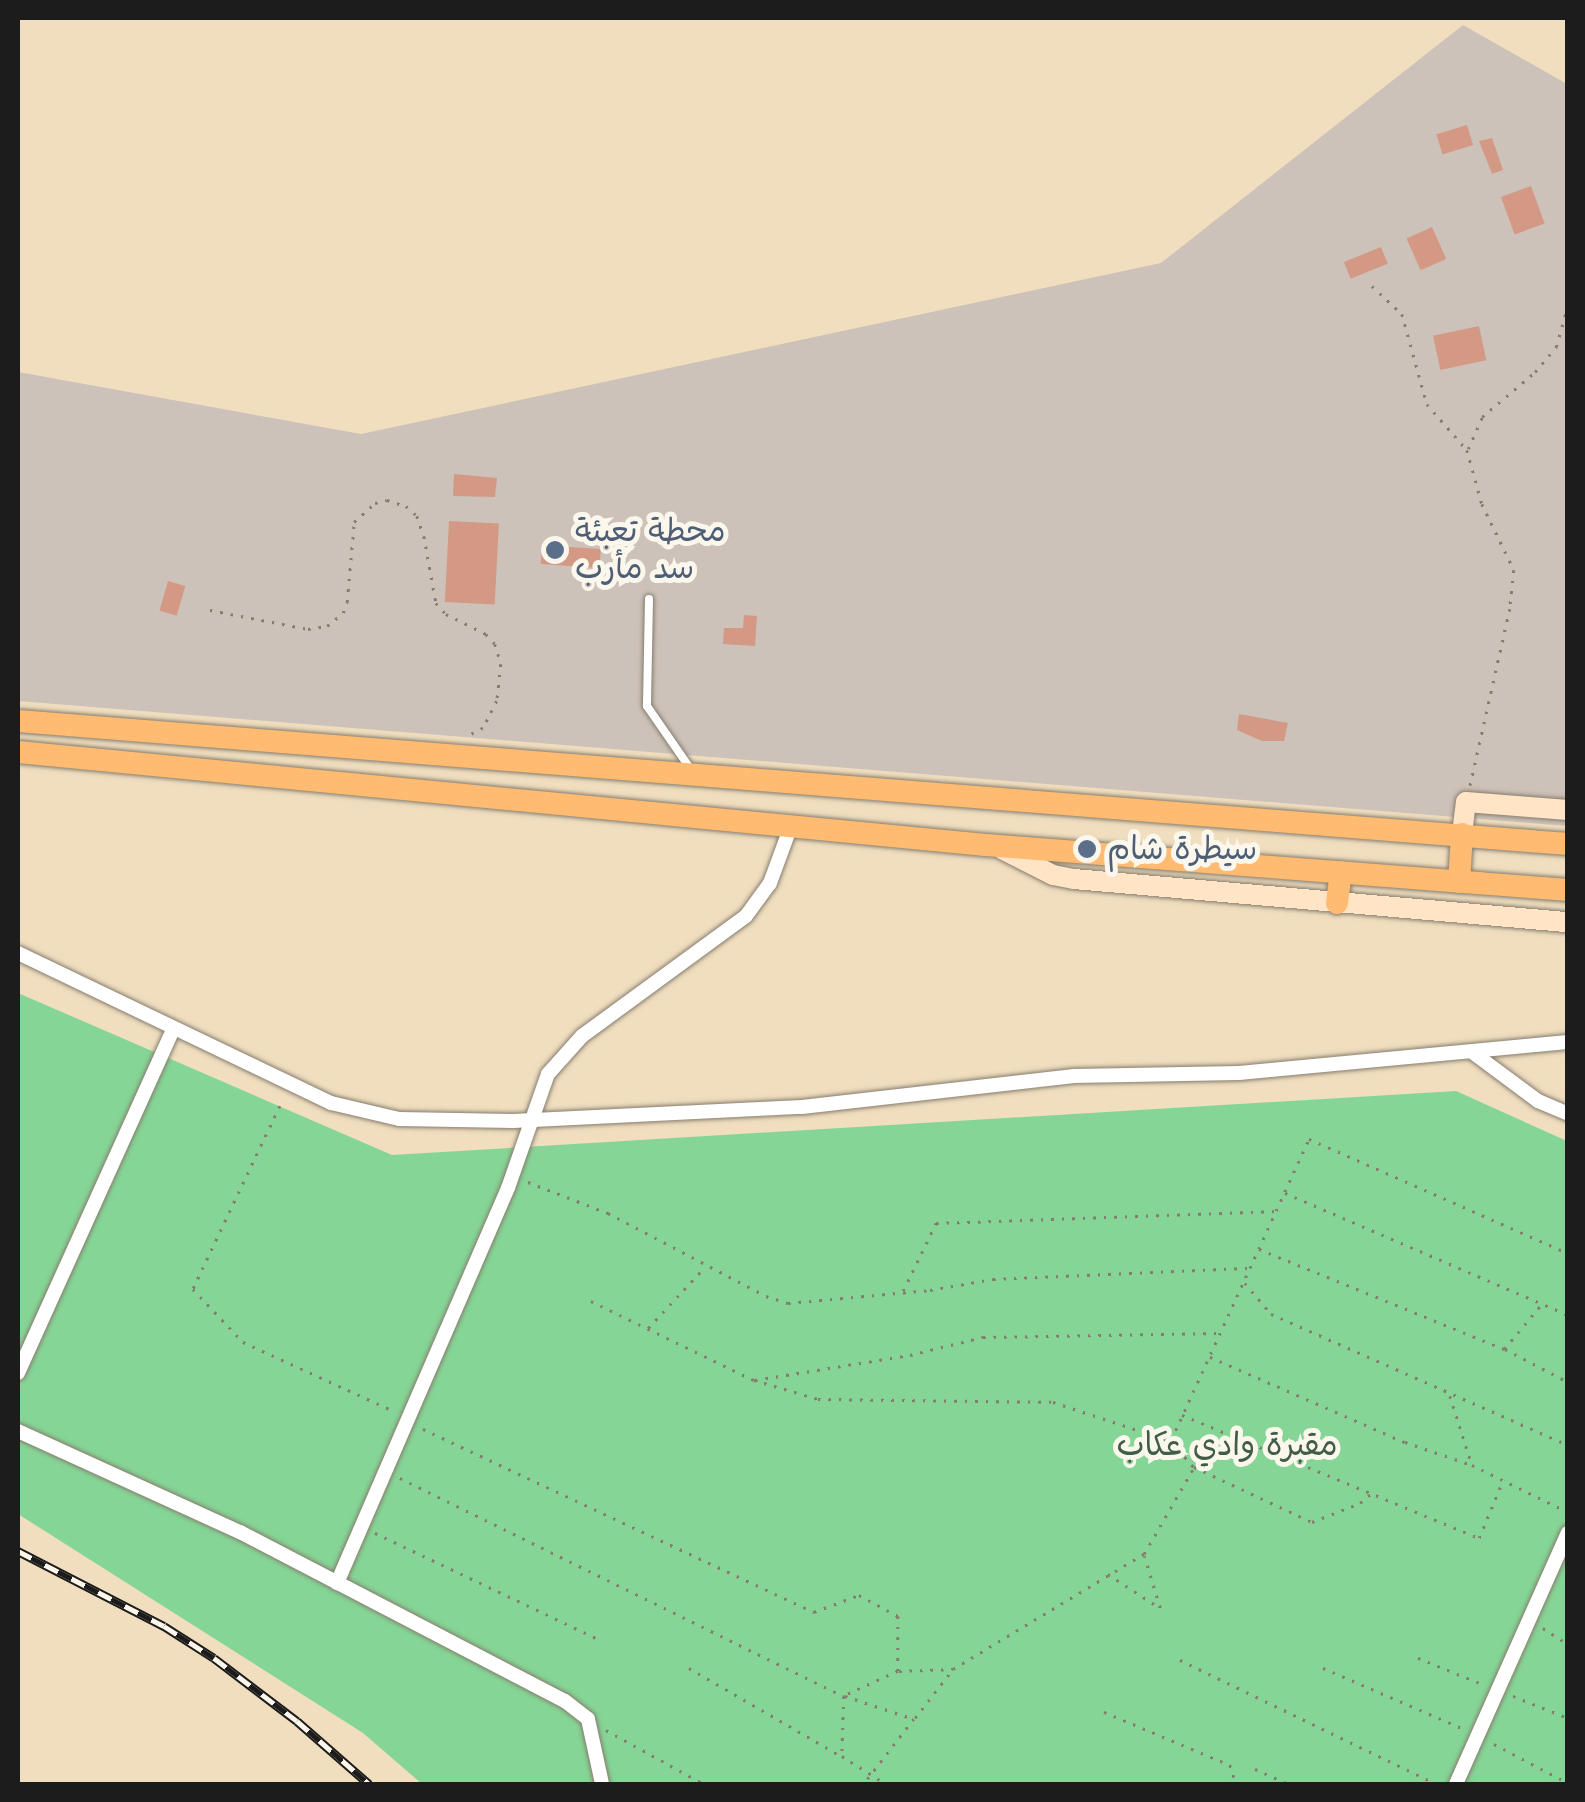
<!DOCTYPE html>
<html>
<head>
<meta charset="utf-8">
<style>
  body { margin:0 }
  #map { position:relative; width:1585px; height:1802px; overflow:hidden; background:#f0debf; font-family:"Comic Neue","Playpen Sans Arabic",sans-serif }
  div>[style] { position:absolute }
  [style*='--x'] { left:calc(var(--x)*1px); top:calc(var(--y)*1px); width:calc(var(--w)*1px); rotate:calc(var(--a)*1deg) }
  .industrial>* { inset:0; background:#cdc2b9 }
  .green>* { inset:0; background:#85d696 }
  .building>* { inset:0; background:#d49985; transform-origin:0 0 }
  .path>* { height:2.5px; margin-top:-1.25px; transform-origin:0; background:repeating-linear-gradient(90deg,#867d6e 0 2.5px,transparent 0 10.5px) }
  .roads { filter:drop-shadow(0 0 2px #867d6e) drop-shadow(0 0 2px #867d6e) }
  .service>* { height:8px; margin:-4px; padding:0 4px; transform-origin:4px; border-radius:4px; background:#fff }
  .minor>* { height:14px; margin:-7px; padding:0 7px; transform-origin:7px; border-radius:7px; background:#fff }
  .secondary>* { height:20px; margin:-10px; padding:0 10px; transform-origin:10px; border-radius:10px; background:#ffe4c6 }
  .trunk>* { height:22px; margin:-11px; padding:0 11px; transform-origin:11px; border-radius:11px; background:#febb71 }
  .rail>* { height:9px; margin-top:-4.5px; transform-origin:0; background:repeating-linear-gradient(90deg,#fbf7ec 0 15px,#1c1c1c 0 30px); box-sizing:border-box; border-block:2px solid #1c1c1c }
  .dots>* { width:28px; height:28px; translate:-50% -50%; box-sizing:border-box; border:5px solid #fbf7ec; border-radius:50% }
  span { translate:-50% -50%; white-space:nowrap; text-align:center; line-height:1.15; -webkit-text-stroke:10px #fbf7ec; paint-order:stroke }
  .service-label { font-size:32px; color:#4e5e75 }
  .left { translate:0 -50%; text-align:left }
  .park-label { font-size:32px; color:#415d47 }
  .frame { position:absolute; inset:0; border:20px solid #1c1c1c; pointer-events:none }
</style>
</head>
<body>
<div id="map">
  <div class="industrial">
    <i style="clip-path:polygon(1463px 25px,1567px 84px,1567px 826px,18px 701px,18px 372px,361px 434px,1161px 263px)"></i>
  </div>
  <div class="green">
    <i style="clip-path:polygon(18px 993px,392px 1155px,1456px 1091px,1567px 1141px,1567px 1784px,422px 1784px,363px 1733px,18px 1514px)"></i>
  </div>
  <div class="building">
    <i style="left:1467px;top:125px;width:21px;height:32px;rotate:73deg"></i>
    <i style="clip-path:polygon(1492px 138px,1503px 170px,1492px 174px,1479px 141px)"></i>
    <i style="left:1531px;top:186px;width:40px;height:32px;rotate:70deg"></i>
    <i style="left:1432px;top:227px;width:35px;height:28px;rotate:66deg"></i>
    <i style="left:1381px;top:247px;width:18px;height:40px;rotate:68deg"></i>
    <i style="left:1479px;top:326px;width:35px;height:47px;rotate:78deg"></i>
    <i style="clip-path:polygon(454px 474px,497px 478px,495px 497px,453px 496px)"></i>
    <i style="left:449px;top:521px;width:50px;height:81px;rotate:3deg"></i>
    <i style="left:542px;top:545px;width:59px;height:19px;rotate:4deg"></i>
    <i style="left:168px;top:581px;width:18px;height:31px;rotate:16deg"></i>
    <i style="clip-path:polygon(744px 615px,757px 616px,755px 646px,723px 644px,724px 628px,743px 628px)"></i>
    <i style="clip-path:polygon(1239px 714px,1288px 723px,1284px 741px,1262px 741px,1237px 730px)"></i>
  </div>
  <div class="path">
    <i style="--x:1372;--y:286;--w:41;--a:43"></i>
    <i style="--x:1402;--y:314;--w:93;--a:74.5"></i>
    <i style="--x:1427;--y:404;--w:61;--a:49"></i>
    <i style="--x:1467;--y:450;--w:56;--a:74.5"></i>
    <i style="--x:1482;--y:504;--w:73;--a:64.1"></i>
    <i style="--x:1514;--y:570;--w:39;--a:96"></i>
    <i style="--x:1510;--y:609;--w:181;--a:102.7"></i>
    <i style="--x:1468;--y:449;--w:35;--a:-66"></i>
    <i style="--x:1482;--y:417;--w:70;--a:-40.3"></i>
    <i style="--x:1535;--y:372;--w:33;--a:-50"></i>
    <i style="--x:1556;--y:347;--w:44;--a:-74.1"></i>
    <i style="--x:210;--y:610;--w:100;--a:11"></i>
    <i style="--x:308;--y:629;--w:19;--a:-9"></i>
    <i style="--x:327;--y:626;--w:21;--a:-39"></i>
    <i style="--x:343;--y:613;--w:12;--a:-70"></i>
    <i style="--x:347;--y:602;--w:80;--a:-85"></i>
    <i style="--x:354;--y:522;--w:28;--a:-42"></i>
    <i style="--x:375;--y:503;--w:12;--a:-14"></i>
    <i style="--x:387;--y:500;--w:20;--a:18"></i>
    <i style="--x:406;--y:506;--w:15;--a:42"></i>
    <i style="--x:417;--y:516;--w:21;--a:71"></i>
    <i style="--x:424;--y:536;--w:68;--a:79.8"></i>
    <i style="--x:436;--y:603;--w:15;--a:48"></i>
    <i style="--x:446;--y:614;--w:45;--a:26.6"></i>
    <i style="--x:486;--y:634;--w:13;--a:48"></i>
    <i style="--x:495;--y:644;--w:21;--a:73"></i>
    <i style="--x:501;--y:664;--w:37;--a:96"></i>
    <i style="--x:497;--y:701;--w:30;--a:117"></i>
    <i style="--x:483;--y:728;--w:15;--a:152"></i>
    <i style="--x:280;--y:1106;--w:203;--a:115.4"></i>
    <i style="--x:193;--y:1289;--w:73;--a:46.7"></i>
    <i style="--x:243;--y:1342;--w:168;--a:24.6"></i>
    <i style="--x:528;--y:1182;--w:86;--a:21.2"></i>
    <i style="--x:608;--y:1213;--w:178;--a:27.7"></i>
    <i style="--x:766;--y:1296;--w:23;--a:18"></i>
    <i style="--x:788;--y:1303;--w:143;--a:-5.2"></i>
    <i style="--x:930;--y:1290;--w:64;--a:-9.9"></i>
    <i style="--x:993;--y:1279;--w:257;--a:-2.5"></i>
    <i style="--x:1285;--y:1193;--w:308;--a:23.3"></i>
    <i style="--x:1259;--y:1249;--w:265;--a:22.2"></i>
    <i style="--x:1504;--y:1349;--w:57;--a:-49.9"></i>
    <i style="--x:1245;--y:1283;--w:40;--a:50"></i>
    <i style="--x:1271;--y:1314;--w:325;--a:23.8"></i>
    <i style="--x:903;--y:1291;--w:76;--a:-64.1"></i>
    <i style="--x:936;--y:1223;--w:341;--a:-2"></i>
    <i style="--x:591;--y:1301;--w:181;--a:25.9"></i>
    <i style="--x:754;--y:1380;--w:67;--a:16.5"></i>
    <i style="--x:818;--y:1399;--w:235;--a:0.7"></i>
    <i style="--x:1053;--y:1402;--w:124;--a:18.3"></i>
    <i style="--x:1171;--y:1441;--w:35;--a:49"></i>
    <i style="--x:1194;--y:1467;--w:130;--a:25"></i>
    <i style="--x:1312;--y:1522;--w:52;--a:-21.6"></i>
    <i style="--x:1360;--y:1503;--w:16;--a:-40"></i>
    <i style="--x:648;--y:1328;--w:82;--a:-47"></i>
    <i style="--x:1505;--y:1349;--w:71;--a:27.6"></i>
    <i style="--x:1210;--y:1357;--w:213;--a:23.6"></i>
    <i style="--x:1405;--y:1442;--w:71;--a:18.9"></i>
    <i style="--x:755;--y:1380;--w:157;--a:-9.2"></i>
    <i style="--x:910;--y:1355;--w:75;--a:-13.9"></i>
    <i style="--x:983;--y:1337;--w:235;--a:-1"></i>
    <i style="--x:1450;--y:1396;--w:72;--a:72.3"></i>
    <i style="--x:1472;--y:1465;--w:107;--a:26.1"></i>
    <i style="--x:1182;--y:1415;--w:321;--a:22.5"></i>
    <i style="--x:1479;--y:1538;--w:63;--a:-67.5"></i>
    <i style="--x:423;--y:1429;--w:432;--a:25.1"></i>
    <i style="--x:814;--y:1612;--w:48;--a:-20.7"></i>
    <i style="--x:859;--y:1595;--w:44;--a:28.3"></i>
    <i style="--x:898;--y:1616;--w:55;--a:90"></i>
    <i style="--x:898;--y:1671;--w:60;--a:155.2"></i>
    <i style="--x:1171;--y:1440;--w:331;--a:-65.4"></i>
    <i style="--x:1309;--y:1139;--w:283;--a:23.8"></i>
    <i style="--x:400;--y:1478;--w:495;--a:26.2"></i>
    <i style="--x:844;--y:1696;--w:60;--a:91.9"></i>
    <i style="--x:842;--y:1756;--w:52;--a:32.5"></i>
    <i style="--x:375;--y:1533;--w:249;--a:25.4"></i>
    <i style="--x:1108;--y:1574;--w:62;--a:33.2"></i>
    <i style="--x:1160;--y:1608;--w:54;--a:-107.1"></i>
    <i style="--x:1543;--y:1628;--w:30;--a:33"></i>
    <i style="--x:1418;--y:1658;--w:69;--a:22.1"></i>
    <i style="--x:1180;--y:1660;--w:284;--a:25.8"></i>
    <i style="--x:689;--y:1668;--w:173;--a:30.1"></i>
    <i style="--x:1323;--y:1668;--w:154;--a:23.4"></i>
    <i style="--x:899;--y:1671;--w:54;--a:-2.1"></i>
    <i style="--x:953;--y:1669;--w:223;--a:-31.1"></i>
    <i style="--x:1144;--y:1554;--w:100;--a:-60.1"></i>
    <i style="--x:845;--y:1696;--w:73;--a:18.4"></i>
    <i style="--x:914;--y:1719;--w:82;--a:127.6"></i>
    <i style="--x:1513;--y:1696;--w:59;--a:21.8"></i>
    <i style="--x:1104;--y:1712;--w:137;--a:22.8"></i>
    <i style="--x:1230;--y:1765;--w:20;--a:72"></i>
    <i style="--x:915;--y:1718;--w:62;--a:-52.2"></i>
    <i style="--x:606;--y:1730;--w:112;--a:28.9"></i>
    <i style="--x:1494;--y:1744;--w:84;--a:27.8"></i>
    <i style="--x:1255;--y:1769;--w:36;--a:24"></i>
  </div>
  <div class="roads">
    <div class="service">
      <i style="--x:649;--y:599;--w:107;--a:91.1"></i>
      <i style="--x:647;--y:706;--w:75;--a:55.3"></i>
    </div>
    <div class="minor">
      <i style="--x:18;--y:953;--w:347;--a:25.6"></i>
      <i style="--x:331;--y:1103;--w:70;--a:13.2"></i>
      <i style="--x:399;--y:1119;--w:114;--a:1"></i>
      <i style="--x:513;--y:1121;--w:289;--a:-2.8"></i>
      <i style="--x:802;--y:1107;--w:274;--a:-6.5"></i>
      <i style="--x:1074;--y:1076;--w:165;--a:-1"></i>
      <i style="--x:1239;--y:1073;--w:330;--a:-5.4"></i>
      <i style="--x:1472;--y:1052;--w:82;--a:36.6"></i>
      <i style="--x:1538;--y:1101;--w:33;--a:23"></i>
      <i style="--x:18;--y:1373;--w:376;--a:-65.7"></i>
      <i style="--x:18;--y:1431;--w:244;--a:24.5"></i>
      <i style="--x:240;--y:1532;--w:366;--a:27.5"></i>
      <i style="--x:565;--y:1701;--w:29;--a:38"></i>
      <i style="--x:588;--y:1719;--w:66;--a:77.8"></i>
      <i style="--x:337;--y:1583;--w:430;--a:-66.6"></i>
      <i style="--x:508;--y:1188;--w:121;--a:-70.7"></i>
      <i style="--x:548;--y:1074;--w:51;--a:-48.2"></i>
      <i style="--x:582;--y:1036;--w:203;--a:-36.2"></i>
      <i style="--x:746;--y:916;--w:41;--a:-54"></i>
      <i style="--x:770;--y:883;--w:61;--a:-69.8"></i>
      <i style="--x:1456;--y:1784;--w:275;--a:-66"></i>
    </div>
    <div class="secondary">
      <i style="--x:1462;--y:834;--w:32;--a:-83"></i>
      <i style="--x:1466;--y:802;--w:102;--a:4.5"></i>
      <i style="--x:1002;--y:849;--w:57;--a:27"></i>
      <i style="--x:1053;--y:875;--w:21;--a:11"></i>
      <i style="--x:1074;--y:879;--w:496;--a:5"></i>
    </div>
    <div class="trunk">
      <i style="--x:18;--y:721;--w:1555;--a:4.54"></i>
      <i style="--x:18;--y:752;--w:972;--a:5.49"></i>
      <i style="--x:986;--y:845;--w:584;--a:4.42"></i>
      <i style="--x:1459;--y:882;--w:48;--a:-86.4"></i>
      <i style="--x:1337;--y:903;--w:31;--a:-83"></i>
    </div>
  </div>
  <div class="rail">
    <i style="--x:18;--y:1551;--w:164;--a:27.2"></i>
    <i style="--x:164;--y:1626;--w:59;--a:32.6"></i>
    <i style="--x:214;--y:1658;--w:104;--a:37.2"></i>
    <i style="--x:297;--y:1721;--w:96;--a:41.2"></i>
  </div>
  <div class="dots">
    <i style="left:555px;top:550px;background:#5c6f8a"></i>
    <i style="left:1087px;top:849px;background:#5c6f8a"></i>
  </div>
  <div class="service-label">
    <span class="left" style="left:575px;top:550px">محطة تعبئة<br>سد مأرب</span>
    <span class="left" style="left:1107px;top:849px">سيطرة شام</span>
  </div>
  <div class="park-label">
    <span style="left:1227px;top:1445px">مقبرة وادي عكاب</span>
  </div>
  <div class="frame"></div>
</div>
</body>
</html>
